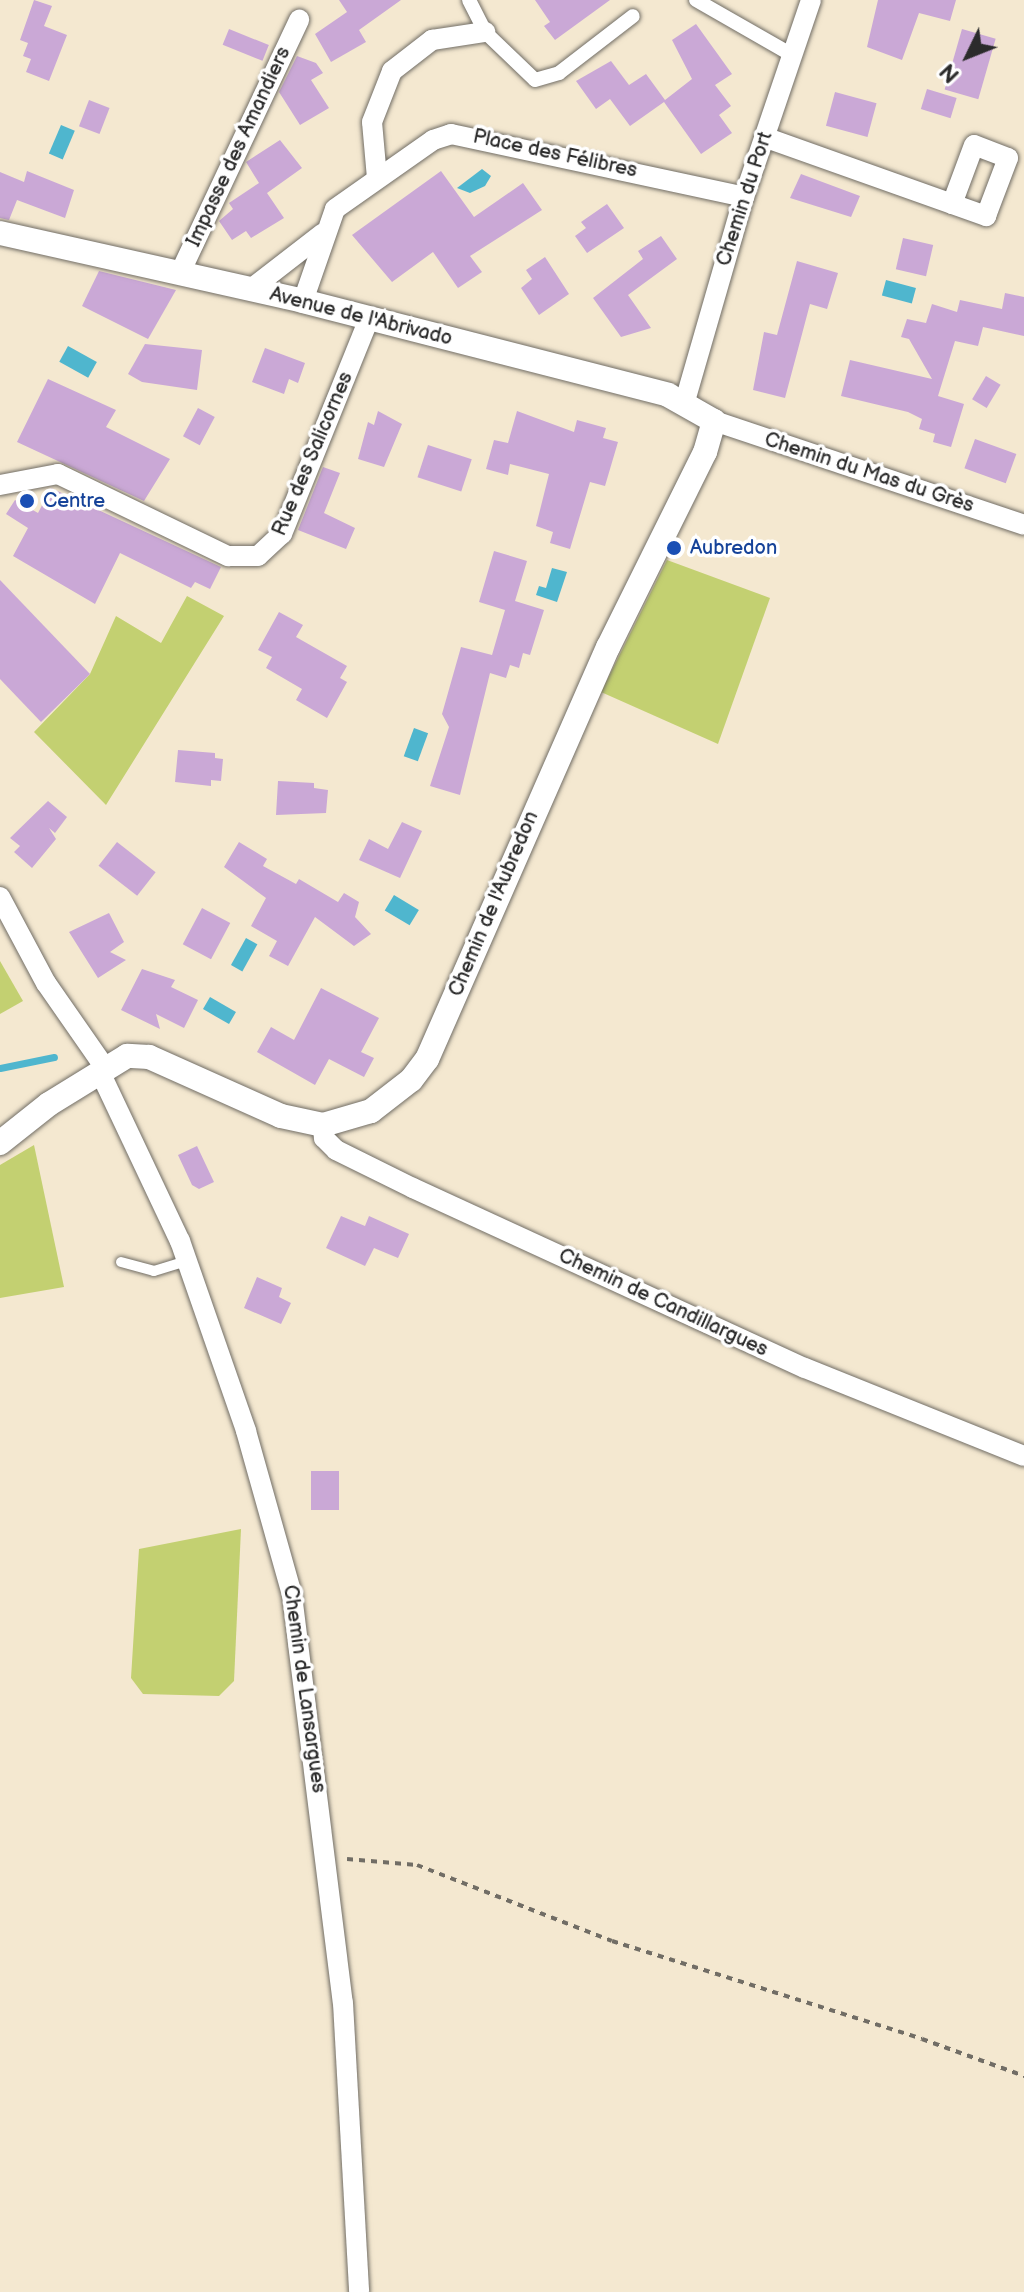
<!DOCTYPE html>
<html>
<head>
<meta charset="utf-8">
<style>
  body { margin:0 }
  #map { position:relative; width:1024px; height:2292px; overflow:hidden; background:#f4e8d0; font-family:"Balsamiq Sans",sans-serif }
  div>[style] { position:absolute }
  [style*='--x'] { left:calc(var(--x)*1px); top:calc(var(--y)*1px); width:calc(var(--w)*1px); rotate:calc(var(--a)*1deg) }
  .green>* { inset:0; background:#c3d071 }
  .water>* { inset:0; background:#4fb6ce; transform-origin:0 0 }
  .stream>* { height:7px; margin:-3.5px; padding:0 3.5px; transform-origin:3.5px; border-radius:3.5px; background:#4fb6ce }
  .building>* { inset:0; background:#caa8d6; transform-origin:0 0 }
  .path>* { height:4px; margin-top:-2px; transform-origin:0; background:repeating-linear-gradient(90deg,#716d65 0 6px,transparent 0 12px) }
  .roads { filter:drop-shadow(0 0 2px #716d65) drop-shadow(0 0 2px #716d65) }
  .service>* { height:10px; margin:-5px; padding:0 5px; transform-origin:5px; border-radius:5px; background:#fff }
  .pedestrian>* { height:14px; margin:-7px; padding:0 7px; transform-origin:7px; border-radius:7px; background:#fff }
  .minor>* { height:20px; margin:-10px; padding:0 10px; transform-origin:10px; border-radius:10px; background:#fff }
  .tertiary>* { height:24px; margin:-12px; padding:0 12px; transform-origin:12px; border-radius:12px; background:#fff }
  .dots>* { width:22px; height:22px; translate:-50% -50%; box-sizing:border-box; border:4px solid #fff; border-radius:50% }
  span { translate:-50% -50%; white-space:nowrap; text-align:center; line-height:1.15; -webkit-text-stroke:7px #fff; paint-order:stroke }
  .street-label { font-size:20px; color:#2b2b2b }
  .transit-label { font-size:20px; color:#164399 }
  .left { translate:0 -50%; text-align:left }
  .north { position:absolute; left:928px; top:16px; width:80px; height:80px; -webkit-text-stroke:6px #fff; paint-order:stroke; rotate:227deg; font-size:22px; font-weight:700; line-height:32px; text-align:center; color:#2b2b2b }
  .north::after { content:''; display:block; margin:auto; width:28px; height:36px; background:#2b2b2b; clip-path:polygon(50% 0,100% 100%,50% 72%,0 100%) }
</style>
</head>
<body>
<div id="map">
  <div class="green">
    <i style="clip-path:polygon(667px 560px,770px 598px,718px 744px,601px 692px)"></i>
    <i style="clip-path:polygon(187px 596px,224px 616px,106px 805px,34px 732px,90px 674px,116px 616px,161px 643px)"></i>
    <i style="clip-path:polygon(0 961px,23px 1001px,0 1014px)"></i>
    <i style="clip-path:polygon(34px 1145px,64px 1287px,0 1298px,0 1165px)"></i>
    <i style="clip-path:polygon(241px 1529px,234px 1681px,219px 1696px,143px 1694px,131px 1678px,139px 1549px)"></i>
  </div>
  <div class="water">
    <i style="left:61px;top:125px;width:15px;height:31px;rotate:23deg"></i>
    <i style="clip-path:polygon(482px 169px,491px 176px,485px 186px,470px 193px,457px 188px)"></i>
    <i style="left:886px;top:280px;width:31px;height:16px;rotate:15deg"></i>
    <i style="left:68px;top:346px;width:33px;height:18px;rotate:29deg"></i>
    <i style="clip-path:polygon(552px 568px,567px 572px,557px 602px,536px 595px,539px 586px,546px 588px)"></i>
    <i style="left:414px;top:728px;width:15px;height:30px;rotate:20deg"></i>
    <i style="left:394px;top:895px;width:29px;height:18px;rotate:31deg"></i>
    <i style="left:246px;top:938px;width:13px;height:31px;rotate:29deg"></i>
    <i style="left:210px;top:997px;width:30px;height:14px;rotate:30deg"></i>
  </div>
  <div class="stream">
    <i style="--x:0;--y:1068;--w:55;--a:-11.5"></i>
  </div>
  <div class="building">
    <i style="clip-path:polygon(34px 0,52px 6px,44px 26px,67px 35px,49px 81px,26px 72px,31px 59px,23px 56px,28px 43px,20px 40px)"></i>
    <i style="clip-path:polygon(339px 0,401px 0,359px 30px,366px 42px,331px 62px,315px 34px,347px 12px)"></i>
    <i style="clip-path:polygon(535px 0,610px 0,555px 40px,544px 26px,550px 22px)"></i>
    <i style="clip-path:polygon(878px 0,956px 0,950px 21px,919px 13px,902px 60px,867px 47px)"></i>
    <i style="clip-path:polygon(696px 24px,732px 74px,715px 85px,731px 106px,719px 115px,732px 133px,701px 154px,664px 102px,630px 126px,610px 99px,596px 109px,576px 81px,611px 61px,629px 85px,646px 74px,665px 100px,692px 79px,672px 40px)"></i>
    <i style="left:229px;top:29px;width:43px;height:17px;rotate:22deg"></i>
    <i style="left:962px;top:29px;width:35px;height:63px;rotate:16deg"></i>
    <i style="clip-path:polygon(297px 56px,316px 63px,323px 73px,311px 80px,329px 108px,300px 125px,279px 92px)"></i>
    <i style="left:927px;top:89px;width:31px;height:21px;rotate:17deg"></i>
    <i style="left:835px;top:92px;width:43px;height:35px;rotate:15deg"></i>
    <i style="left:89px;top:100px;width:22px;height:28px;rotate:21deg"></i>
    <i style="clip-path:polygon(280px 140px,302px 168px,267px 193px,284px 218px,251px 238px,246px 231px,232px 240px,219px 221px,233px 209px,229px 203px,259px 183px,246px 162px)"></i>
    <i style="clip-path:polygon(27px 171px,74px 190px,65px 218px,17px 200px,9px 220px,0 218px,0 172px,24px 182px)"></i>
    <i style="clip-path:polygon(441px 171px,474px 217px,523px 183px,542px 210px,470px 256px,482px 272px,458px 288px,433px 252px,392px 282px,352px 235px)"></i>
    <i style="clip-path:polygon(801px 174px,860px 196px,851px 217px,790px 198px)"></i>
    <i style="clip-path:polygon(607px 204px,624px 228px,587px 253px,575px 236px,586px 228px,581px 222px)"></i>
    <i style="clip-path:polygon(661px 236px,677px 259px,628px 295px,651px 328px,621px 337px,593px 298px,643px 259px,638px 251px)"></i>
    <i style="left:903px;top:238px;width:31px;height:32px;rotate:13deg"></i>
    <i style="clip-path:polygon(545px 257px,569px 294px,539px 315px,521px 288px,532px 279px,526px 270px)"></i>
    <i style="clip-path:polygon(797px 261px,838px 273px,827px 309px,810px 304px,785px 398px,753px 390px,764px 332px,777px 335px)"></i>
    <i style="clip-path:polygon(99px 271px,176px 290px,148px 339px,82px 306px)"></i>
    <i style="clip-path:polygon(1005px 293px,1024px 297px,1024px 336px,983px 327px,978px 346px,955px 341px,938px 396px,964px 404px,951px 447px,933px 442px,935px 434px,919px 429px,922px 419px,908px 412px,841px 396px,850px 360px,932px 379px,909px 339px,901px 337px,907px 319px,926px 323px,932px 304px,957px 312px,960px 300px,1002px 309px)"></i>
    <i style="clip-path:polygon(145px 344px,202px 350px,197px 390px,142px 382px,128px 374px)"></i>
    <i style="clip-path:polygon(265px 348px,305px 363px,298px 383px,289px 379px,284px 394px,252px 382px)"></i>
    <i style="left:986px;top:376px;width:17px;height:27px;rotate:31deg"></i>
    <i style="clip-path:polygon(48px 379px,116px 410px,106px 427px,170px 459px,144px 501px,17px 442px)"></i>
    <i style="left:198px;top:408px;width:19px;height:32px;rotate:28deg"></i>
    <i style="clip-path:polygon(378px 411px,402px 424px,384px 467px,358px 459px,368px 422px,374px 425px)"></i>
    <i style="clip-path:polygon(517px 411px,574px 432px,577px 420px,606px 428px,603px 438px,618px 442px,605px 486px,590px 482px,570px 549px,550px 543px,553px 532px,536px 526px,549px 474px,510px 464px,508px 475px,486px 469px,494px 440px,508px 443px)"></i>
    <i style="left:975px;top:439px;width:44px;height:31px;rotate:20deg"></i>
    <i style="left:428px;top:445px;width:46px;height:34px;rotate:18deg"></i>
    <i style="clip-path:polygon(323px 467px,340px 473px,324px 513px,355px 528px,346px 549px,298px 530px)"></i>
    <i style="clip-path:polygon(51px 488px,221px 567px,210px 589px,195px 582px,191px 588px,120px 553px,95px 604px,13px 556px,28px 528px,6px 514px,15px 500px,38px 513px)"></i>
    <i style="clip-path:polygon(494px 551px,527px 561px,515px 601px,544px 610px,530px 655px,523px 653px,519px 668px,510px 665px,506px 678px,490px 673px,460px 795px,430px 786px,449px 727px,442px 714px,461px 647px,492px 655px,505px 610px,479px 602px)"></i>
    <i style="clip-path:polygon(0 580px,90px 674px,41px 722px,0 679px)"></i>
    <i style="clip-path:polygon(279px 612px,303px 625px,296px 637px,347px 666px,340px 678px,347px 682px,327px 718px,296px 700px,302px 689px,266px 668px,272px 657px,258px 650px)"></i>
    <i style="clip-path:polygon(178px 750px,215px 753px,215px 758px,223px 759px,221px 781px,211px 780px,211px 786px,175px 782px)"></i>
    <i style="clip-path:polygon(278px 781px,314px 783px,314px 788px,328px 790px,326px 813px,276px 815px)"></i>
    <i style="clip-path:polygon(48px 801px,67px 817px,55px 833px,49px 828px,56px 839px,32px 868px,14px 852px,20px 846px,10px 838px)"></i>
    <i style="clip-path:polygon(402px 822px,422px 831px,400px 878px,359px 860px,369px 839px,388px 849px)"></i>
    <i style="left:117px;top:842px;width:49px;height:30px;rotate:38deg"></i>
    <i style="clip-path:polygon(239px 842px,267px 859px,263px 866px,296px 884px,299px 879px,338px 902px,344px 893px,359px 902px,355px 917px,371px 934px,354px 946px,315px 917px,288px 966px,269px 956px,277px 941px,251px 926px,266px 898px,224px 867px)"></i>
    <i style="left:202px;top:908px;width:32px;height:41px;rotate:28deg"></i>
    <i style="clip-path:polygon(109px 913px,124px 942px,110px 952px,126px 960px,98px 978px,69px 932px)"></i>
    <i style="clip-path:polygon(142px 969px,175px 980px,171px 987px,198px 1000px,184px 1028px,156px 1014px,160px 1029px,121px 1010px)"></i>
    <i style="clip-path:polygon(321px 988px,379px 1018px,361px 1052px,374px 1058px,364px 1077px,329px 1059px,315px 1085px,257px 1052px,271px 1027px,294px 1040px)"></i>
    <i style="clip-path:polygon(197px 1146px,214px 1182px,199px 1189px,192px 1185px,178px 1155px)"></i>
    <i style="clip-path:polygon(341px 1216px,365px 1226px,369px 1216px,409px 1234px,398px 1258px,374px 1248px,365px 1266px,326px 1248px)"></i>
    <i style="clip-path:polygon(257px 1277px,282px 1288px,279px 1297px,291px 1303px,281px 1324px,244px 1308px)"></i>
    <i style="left:311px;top:1471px;width:28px;height:39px"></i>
  </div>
  <div class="path">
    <i style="--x:347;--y:1859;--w:70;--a:4.9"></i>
    <i style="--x:417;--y:1865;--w:209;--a:21.3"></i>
    <i style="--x:612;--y:1941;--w:325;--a:17.5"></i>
    <i style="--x:922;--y:2039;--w:109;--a:19.9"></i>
  </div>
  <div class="roads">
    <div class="service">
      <i style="--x:121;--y:1262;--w:34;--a:15"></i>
      <i style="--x:154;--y:1271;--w:34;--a:-17"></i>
    </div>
    <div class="pedestrian">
      <i style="--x:469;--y:0;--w:36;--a:63"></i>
      <i style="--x:485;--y:32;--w:69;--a:43.8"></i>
      <i style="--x:535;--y:80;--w:25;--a:-16"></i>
      <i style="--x:559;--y:73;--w:93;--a:-37.6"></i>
      <i style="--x:696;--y:0;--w:111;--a:29.8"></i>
    </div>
    <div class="minor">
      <i style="--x:764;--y:137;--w:236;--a:19.6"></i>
      <i style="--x:986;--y:216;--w:62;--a:-69.2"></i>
      <i style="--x:1008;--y:158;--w:36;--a:-159"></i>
      <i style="--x:974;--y:145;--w:63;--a:110.4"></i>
      <i style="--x:377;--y:178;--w:56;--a:-95.1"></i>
      <i style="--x:372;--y:122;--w:55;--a:-68.6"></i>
      <i style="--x:392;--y:71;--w:51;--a:-37.8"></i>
      <i style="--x:432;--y:40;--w:54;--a:-8.6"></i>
      <i style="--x:180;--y:273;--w:280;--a:-64.8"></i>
      <i style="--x:251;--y:289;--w:90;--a:-37.8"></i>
      <i style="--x:303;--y:301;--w:97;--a:-70.8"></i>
      <i style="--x:335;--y:209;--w:120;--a:-35.1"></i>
      <i style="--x:433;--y:140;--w:19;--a:-18"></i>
      <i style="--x:451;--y:134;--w:300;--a:12.1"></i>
      <i style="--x:685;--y:401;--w:212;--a:-73.9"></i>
      <i style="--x:744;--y:197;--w:208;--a:-71.2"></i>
      <i style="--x:714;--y:421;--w:327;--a:18.5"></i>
      <i style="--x:0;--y:485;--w:59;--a:-10.7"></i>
      <i style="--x:58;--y:474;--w:189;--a:25.8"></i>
      <i style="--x:228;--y:556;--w:30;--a:0"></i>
      <i style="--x:258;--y:556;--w:33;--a:-43"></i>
      <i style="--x:282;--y:534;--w:232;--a:-68"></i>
      <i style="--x:0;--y:897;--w:98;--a:61.9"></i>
      <i style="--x:46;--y:983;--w:103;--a:55.2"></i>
      <i style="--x:100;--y:1072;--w:187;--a:64.7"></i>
      <i style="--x:180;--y:1241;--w:201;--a:70.8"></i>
      <i style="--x:246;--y:1431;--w:170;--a:74.3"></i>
      <i style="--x:292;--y:1595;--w:411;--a:82.9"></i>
      <i style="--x:343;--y:2003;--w:289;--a:86.8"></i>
      <i style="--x:323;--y:1125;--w:13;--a:86"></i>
      <i style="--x:324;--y:1138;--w:17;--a:45"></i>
      <i style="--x:336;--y:1150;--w:86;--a:26.3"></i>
      <i style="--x:413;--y:1188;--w:431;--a:24.7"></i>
      <i style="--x:805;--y:1368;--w:236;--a:21.9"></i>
    </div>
    <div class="tertiary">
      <i style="--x:0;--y:233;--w:311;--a:12.6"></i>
      <i style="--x:303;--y:301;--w:377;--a:14.4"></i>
      <i style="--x:668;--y:395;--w:53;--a:29.5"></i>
      <i style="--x:714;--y:421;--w:32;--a:106"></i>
      <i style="--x:705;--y:452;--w:218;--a:116.4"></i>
      <i style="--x:608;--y:647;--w:450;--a:113.7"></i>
      <i style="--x:427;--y:1059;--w:26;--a:127"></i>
      <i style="--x:411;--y:1080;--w:51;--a:142.2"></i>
      <i style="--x:371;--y:1111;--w:50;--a:163.7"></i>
      <i style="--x:323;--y:1125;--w:43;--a:-167.9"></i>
      <i style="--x:281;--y:1116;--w:145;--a:-155.9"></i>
      <i style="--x:149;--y:1057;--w:22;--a:-177"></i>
      <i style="--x:127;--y:1056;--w:92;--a:148.4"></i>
      <i style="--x:49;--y:1104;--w:63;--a:141.5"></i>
    </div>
  </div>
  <div class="dots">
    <i style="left:27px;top:501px;background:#1a4fb4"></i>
    <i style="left:674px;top:548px;background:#1a4fb4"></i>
  </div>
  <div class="street-label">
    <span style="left:239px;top:147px;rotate:-65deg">Impasse des Amandiers</span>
    <span style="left:555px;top:154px;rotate:12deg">Place des Félibres</span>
    <span style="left:745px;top:199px;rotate:-72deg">Chemin du Port</span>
    <span style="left:361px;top:317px;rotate:14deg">Avenue de l'Abrivado</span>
    <span style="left:313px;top:454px;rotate:-67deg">Rue des Salicornes</span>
    <span style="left:869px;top:473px;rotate:18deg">Chemin du Mas du Grès</span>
    <span style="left:494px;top:904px;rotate:-67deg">Chemin de l'Aubredon</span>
    <span style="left:663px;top:1303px;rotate:25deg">Chemin de Candillargues</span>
    <span style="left:304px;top:1689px;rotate:82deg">Chemin de Lansargues</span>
  </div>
  <div class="transit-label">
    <span class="left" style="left:43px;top:501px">Centre</span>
    <span class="left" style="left:690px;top:548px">Aubredon</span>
  </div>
  <div class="north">N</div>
</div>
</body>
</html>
